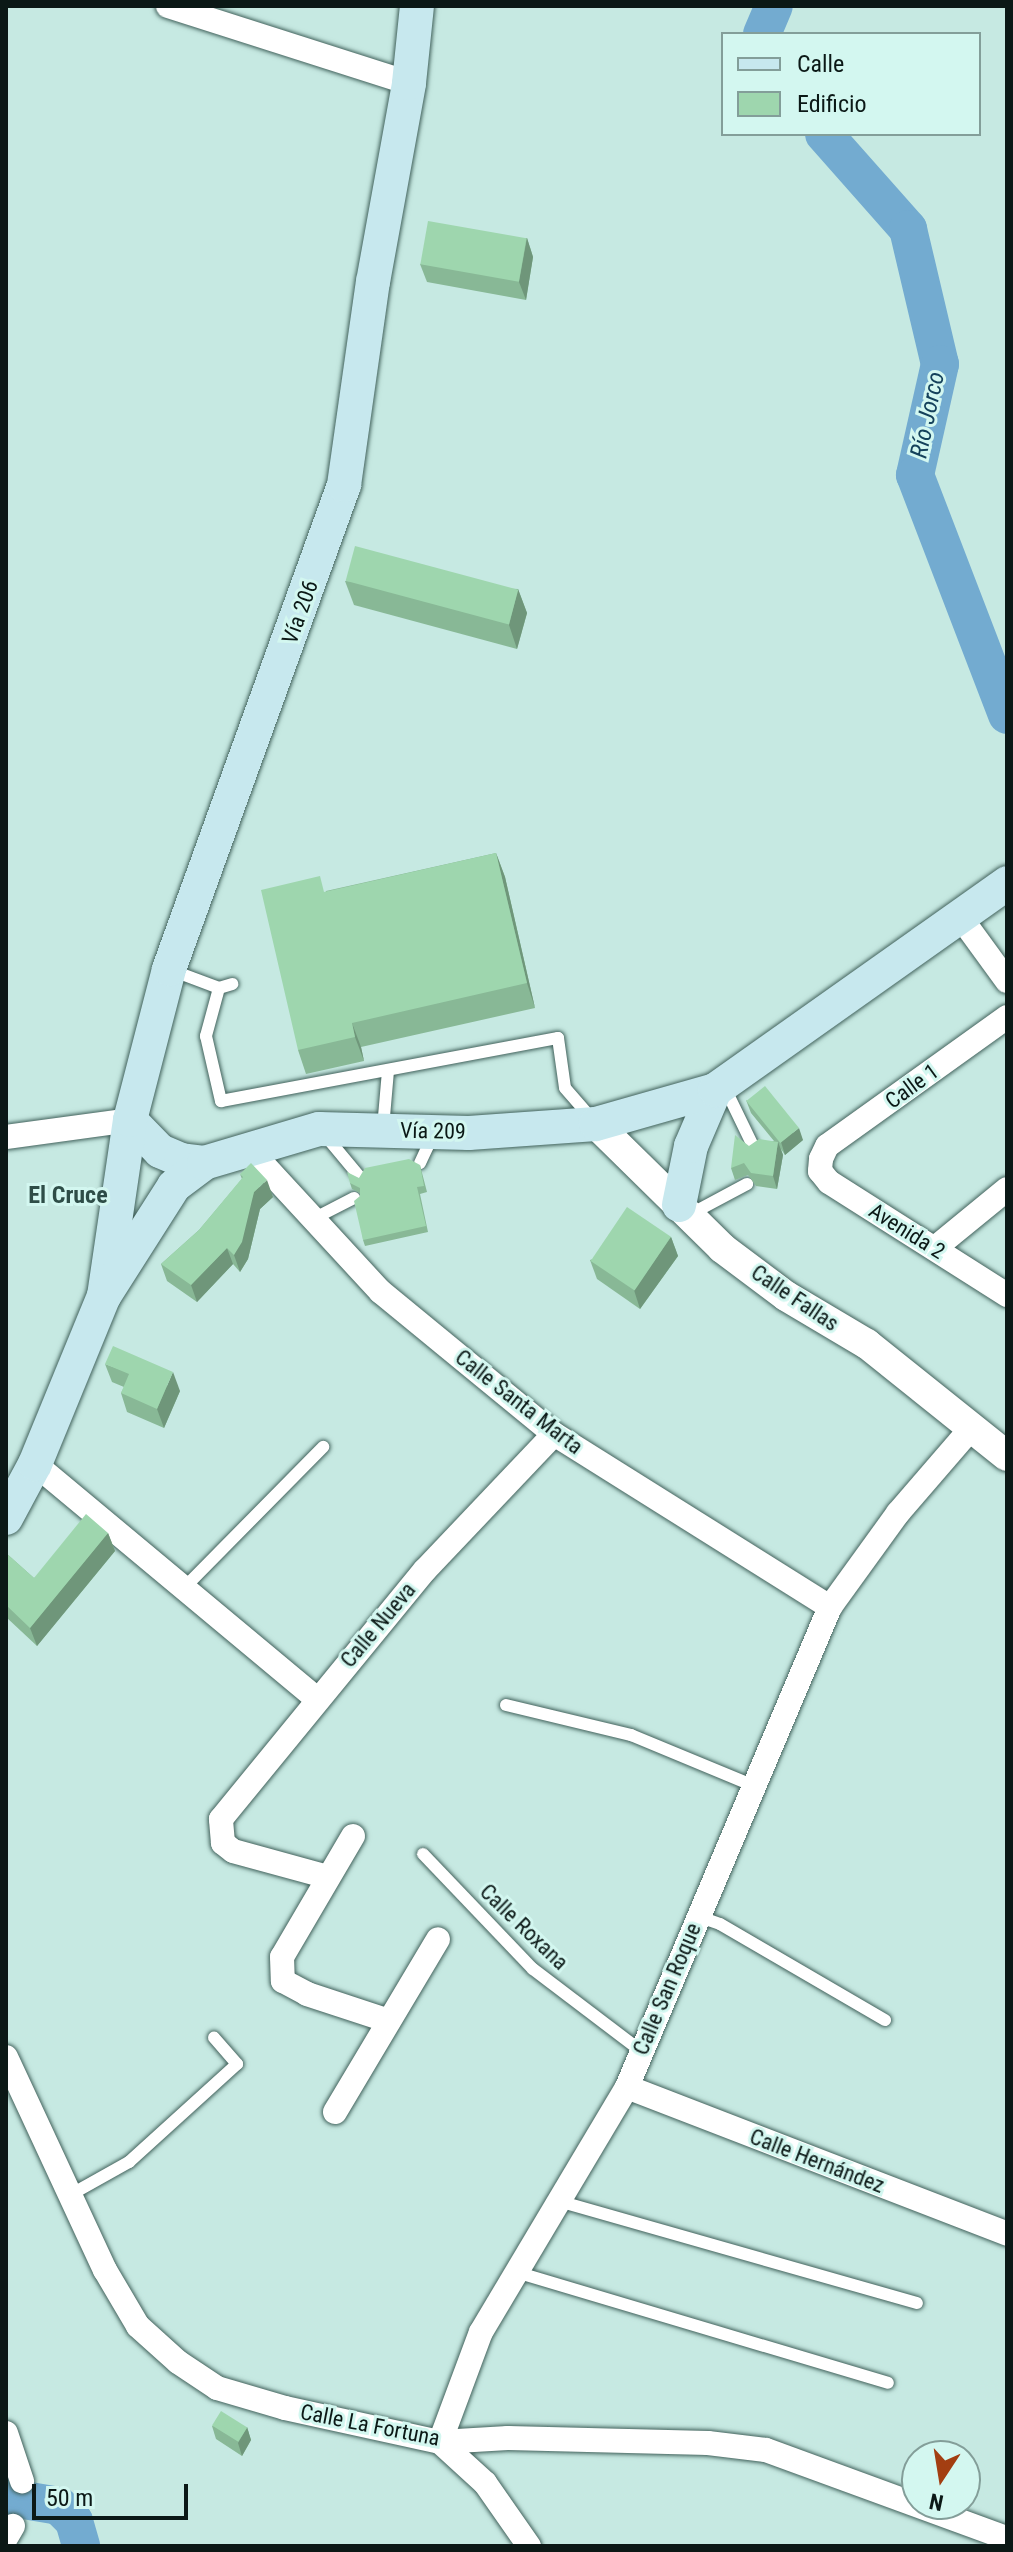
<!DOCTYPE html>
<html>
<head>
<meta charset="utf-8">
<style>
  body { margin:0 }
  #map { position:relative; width:1013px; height:2552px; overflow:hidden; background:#c6e9e2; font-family:"Roboto Condensed",sans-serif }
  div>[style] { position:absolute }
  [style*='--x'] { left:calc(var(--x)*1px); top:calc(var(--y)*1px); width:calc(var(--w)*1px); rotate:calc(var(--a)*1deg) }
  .river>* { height:38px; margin:-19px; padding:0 19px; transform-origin:19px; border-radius:19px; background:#73abd0 }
  .roads { filter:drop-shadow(0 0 2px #42625c) drop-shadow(0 0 2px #42625c) }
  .service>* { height:12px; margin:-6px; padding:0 6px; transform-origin:6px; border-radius:6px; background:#fff }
  .minor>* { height:24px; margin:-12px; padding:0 12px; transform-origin:12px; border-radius:12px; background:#fff }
  .tertiary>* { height:30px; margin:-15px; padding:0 15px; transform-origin:15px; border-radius:15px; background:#fff }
  .secondary>* { height:34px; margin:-17px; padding:0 17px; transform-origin:17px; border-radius:17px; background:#c7e8ee }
  .wall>* { inset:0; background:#88b896 }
  .shaded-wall>* { inset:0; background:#6f967a }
  .building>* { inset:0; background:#9ed6ae; transform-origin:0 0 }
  span { translate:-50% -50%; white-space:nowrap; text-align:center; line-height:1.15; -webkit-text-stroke:6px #d3f7f0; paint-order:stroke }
  .street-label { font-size:22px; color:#0b1816 }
  .water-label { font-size:24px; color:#14415b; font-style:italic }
  .neighbourhood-label { font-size:24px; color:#2e4d47; font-weight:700 }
  .frame { position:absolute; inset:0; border:8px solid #0b1816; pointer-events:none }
  .legend { position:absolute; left:721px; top:32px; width:260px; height:104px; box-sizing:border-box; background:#d3f7f0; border:2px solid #839e99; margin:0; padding:10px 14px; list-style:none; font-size:24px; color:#0b1816 }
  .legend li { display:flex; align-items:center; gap:16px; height:40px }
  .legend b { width:40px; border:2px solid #839e99 }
  .north { position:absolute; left:901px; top:2440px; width:80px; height:80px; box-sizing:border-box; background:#d3f7f0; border:2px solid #839e99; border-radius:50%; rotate:192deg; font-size:22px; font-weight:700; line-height:32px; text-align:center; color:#0b1816 }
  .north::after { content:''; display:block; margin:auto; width:28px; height:36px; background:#a33e11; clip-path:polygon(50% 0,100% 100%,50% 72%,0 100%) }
  .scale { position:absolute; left:32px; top:2484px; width:156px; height:36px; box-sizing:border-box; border:4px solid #0b1816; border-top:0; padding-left:10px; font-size:24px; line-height:28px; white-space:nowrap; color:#0b1816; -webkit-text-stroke:6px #d3f7f0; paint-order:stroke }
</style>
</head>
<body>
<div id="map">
  <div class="river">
    <i style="--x:762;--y:34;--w:30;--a:-67"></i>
    <i style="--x:824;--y:134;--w:127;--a:48.5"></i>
    <i style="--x:908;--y:229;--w:139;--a:76.7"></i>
    <i style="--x:940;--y:364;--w:114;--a:102.7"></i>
    <i style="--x:915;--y:475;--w:257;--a:69"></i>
    <i style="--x:6;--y:2497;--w:54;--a:9.6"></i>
    <i style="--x:59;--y:2506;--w:21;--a:45"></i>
    <i style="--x:74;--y:2521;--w:26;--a:74"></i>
  </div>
  <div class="roads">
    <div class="service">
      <i style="--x:171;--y:970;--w:51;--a:20.6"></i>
      <i style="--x:219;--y:988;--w:14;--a:-17"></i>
      <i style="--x:219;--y:988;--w:50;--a:105.2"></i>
      <i style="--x:206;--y:1036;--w:67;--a:77"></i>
      <i style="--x:221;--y:1101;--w:343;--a:-10.6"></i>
      <i style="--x:558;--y:1038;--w:50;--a:82"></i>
      <i style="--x:565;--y:1088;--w:41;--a:48.9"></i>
      <i style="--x:725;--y:1088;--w:69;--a:64.2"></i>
      <i style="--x:383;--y:1128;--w:57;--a:-85"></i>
      <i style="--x:324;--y:1134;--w:55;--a:50.2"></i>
      <i style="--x:420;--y:1163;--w:29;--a:-65"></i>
      <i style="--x:689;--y:1215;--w:66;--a:-28.1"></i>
      <i style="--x:315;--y:1218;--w:44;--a:-27.1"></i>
      <i style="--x:185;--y:1587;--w:197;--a:-45.4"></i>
      <i style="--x:506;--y:1705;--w:129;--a:13.5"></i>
      <i style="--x:631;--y:1735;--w:131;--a:22.5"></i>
      <i style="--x:423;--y:1854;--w:159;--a:46.3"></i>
      <i style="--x:533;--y:1969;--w:136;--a:37.2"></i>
      <i style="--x:697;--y:1916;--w:24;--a:19"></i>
      <i style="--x:720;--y:1924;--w:191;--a:30.2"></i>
      <i style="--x:70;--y:2195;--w:68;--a:-29.2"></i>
      <i style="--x:129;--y:2162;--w:146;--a:-42.2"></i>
      <i style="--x:237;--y:2064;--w:35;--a:-131"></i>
      <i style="--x:562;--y:2202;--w:369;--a:15.9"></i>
      <i style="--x:516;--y:2272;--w:388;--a:16.6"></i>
    </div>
    <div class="minor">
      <i style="--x:168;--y:6;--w:253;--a:17.7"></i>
      <i style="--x:961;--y:918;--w:78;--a:53.9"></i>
      <i style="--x:1007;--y:1017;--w:221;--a:144.4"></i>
      <i style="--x:827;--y:1146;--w:14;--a:115"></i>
      <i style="--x:821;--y:1159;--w:12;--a:95"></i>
      <i style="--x:820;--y:1171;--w:14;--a:51"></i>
      <i style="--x:829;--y:1182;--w:211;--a:32.4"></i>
      <i style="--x:6;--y:1137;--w:125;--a:-7.8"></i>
      <i style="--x:248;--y:1148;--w:196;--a:47.3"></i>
      <i style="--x:381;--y:1292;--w:224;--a:39.4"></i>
      <i style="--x:554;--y:1434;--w:326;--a:32.1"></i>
      <i style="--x:935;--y:1248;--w:93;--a:-39.3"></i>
      <i style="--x:35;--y:1464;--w:367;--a:39.8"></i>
      <i style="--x:353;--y:1836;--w:140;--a:120.4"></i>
      <i style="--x:282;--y:1957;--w:24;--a:88"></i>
      <i style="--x:283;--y:1981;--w:27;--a:28"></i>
      <i style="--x:307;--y:1994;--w:86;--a:18.2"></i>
      <i style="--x:328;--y:1877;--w:98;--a:-164.7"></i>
      <i style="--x:233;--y:1851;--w:13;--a:-141"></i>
      <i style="--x:223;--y:1843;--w:24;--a:-95"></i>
      <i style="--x:221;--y:1819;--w:322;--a:-50.7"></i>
      <i style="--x:425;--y:1570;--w:187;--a:-46.5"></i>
      <i style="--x:6;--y:2057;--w:235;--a:65.1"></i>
      <i style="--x:105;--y:2270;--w:65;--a:59.5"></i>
      <i style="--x:138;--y:2326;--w:54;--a:42"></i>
      <i style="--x:178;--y:2362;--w:47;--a:33.7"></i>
      <i style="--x:217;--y:2388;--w:71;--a:16.4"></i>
      <i style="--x:285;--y:2408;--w:159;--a:12.4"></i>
      <i style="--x:440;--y:2442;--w:68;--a:-3.4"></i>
      <i style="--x:508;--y:2438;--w:200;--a:1.4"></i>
      <i style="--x:708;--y:2443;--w:58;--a:6.9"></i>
      <i style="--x:766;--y:2450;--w:257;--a:20.1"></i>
      <i style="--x:627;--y:2087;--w:407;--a:21.1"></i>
      <i style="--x:335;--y:2112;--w:201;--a:-59.2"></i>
      <i style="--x:6;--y:2433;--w:51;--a:71.6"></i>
      <i style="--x:6;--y:2538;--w:14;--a:-60"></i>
      <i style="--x:529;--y:2546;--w:77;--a:-124.9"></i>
      <i style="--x:485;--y:2483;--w:61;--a:-137.7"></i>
      <i style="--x:440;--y:2442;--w:117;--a:-69.6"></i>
      <i style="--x:481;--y:2332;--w:285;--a:-59.2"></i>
      <i style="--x:627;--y:2087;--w:521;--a:-67.08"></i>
      <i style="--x:830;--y:1607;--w:116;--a:-54.1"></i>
      <i style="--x:898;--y:1513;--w:115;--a:-49.2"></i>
    </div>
    <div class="tertiary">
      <i style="--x:596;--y:1124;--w:177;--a:44.5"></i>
      <i style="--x:722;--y:1248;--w:80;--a:36.9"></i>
      <i style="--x:786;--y:1296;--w:94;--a:30.7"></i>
      <i style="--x:867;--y:1344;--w:179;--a:38.7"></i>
    </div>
    <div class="secondary">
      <i style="--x:130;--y:1120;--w:43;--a:45.9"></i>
      <i style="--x:160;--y:1151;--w:23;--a:23"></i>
      <i style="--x:181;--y:1160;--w:23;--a:7"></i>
      <i style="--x:679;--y:1205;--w:60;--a:-78.5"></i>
      <i style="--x:691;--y:1146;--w:61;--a:-66.8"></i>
      <i style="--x:104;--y:1296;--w:178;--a:-81.6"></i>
      <i style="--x:130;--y:1120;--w:156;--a:-75.5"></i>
      <i style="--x:169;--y:969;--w:515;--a:-70.12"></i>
      <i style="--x:344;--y:485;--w:205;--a:-81.9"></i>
      <i style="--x:373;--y:282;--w:202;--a:-79.7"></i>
      <i style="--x:409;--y:83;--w:77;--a:-84.1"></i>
      <i style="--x:6;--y:1518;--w:61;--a:-61.8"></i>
      <i style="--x:35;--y:1464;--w:182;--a:-67.7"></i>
      <i style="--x:104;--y:1296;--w:130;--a:-57.5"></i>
      <i style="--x:174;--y:1186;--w:38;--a:-37"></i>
      <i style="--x:204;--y:1163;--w:120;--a:-16.5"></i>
      <i style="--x:319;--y:1129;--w:150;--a:1.5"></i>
      <i style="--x:469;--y:1133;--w:127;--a:-4.1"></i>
      <i style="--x:596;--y:1124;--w:124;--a:-15.9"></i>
      <i style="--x:715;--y:1090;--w:358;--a:-35.3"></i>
    </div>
  </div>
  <div class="wall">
    <i style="clip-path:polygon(527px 238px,533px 257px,526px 300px,427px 282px,420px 264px)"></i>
    <i style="clip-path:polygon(345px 581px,518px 589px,527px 613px,517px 649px,354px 605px)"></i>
    <i style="clip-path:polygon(496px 853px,505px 877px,535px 1008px,361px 1047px,364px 1061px,306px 1074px,298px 1050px,326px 891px)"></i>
    <i style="clip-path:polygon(746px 1100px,803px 1140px,785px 1155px,781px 1149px,783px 1155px,777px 1189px,756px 1186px,748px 1175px,735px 1180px,731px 1168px,749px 1146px,774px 1141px,751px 1113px)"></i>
    <i style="clip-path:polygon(420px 1165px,427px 1192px,420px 1194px,428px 1232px,365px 1246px,363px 1240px,360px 1193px,352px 1189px,350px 1183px,359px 1178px)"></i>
    <i style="clip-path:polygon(240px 1174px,273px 1197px,260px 1209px,248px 1259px,240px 1272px,233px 1264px,197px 1302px,167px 1281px,161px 1264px,199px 1230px,242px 1179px)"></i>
    <i style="clip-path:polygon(671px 1237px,678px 1256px,640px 1309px,597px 1279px,590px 1260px)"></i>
    <i style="clip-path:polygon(105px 1364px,180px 1391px,164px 1428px,127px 1412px,121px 1393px,124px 1387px,112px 1382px)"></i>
    <i style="clip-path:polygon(108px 1533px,115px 1551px,37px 1646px,6px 1617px,6px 1553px,34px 1578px)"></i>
    <i style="clip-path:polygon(212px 2426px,247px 2427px,251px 2440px,242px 2456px,216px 2439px)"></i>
  </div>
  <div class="shaded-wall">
    <i style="clip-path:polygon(527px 238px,533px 257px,526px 300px,519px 282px)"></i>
    <i style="clip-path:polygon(518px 589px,527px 613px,517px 649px,509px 625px)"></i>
    <i style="clip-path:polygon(496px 853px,505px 877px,535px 1008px,527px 983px)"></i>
    <i style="clip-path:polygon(352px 1023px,361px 1047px,364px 1061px,355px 1037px)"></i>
    <i style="clip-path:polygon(799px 1128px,803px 1140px,785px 1155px,781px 1142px)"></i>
    <i style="clip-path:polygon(778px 1142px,783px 1155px,777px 1189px,773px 1176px)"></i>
    <i style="clip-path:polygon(267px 1180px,273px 1197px,260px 1209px,248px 1259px,240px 1272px,234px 1255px,254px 1192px)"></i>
    <i style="clip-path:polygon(671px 1237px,678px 1256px,640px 1309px,634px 1290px)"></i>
    <i style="clip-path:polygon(227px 1248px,233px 1264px,197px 1302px,191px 1285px)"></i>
    <i style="clip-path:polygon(173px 1372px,180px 1391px,164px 1428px,157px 1409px)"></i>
    <i style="clip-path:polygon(108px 1533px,115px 1551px,37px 1646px,30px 1628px)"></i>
    <i style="clip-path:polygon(247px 2427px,251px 2440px,242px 2456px,238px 2443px)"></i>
  </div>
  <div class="building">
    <i style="left:428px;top:221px;width:100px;height:44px;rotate:10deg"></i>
    <i style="left:355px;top:546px;width:169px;height:36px;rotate:15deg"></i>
    <i style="clip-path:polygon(496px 853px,527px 983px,352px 1023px,355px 1037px,298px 1050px,261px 890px,320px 876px,324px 892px)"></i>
    <i style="left:765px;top:1086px;width:54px;height:24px;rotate:51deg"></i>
    <i style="clip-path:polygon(735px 1135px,749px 1146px,759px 1139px,778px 1142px,773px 1176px,751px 1173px,744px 1163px,731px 1168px)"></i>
    <i style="clip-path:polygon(409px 1159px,420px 1165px,424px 1186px,417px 1187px,426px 1226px,363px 1240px,354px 1201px,360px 1196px,360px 1188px,350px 1183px,347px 1172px,359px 1178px,365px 1168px)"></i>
    <i style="clip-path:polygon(251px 1163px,267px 1180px,254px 1192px,242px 1242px,234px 1255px,227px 1248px,191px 1285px,161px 1264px,199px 1230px,243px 1177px,240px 1174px)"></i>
    <i style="left:627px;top:1207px;width:53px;height:65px;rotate:34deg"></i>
    <i style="clip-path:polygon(113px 1346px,173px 1372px,157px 1409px,121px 1393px,129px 1374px,105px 1364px)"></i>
    <i style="clip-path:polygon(86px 1514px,108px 1533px,30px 1628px,6px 1605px,6px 1553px,34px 1578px)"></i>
    <i style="left:221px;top:2411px;width:31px;height:17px;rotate:32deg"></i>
  </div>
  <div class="street-label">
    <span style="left:300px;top:612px;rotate:-70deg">Vía 206</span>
    <span style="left:912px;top:1086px;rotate:-36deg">Calle 1</span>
    <span style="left:433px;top:1131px;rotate:1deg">Vía 209</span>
    <span style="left:907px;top:1231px;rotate:32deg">Avenida 2</span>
    <span style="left:795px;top:1298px;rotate:34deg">Calle Fallas</span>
    <span style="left:519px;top:1402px;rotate:38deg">Calle Santa Marta</span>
    <span style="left:378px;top:1625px;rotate:-50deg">Calle Nueva</span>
    <span style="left:524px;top:1927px;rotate:44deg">Calle Roxana</span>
    <span style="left:667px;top:1989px;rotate:-67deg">Calle San Roque</span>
    <span style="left:817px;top:2161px;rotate:21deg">Calle Hernández</span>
    <span style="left:370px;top:2425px;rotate:11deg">Calle La Fortuna</span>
  </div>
  <div class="water-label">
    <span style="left:928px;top:415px;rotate:-78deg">Río Jorco</span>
  </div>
  <div class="neighbourhood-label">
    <span style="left:68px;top:1196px">El Cruce</span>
  </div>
  <div class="frame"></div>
  <ul class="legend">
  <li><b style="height:10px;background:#c7e8ee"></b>Calle</li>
  <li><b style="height:22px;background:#9ed6ae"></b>Edificio</li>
  </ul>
  <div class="north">N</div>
  <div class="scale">50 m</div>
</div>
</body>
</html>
